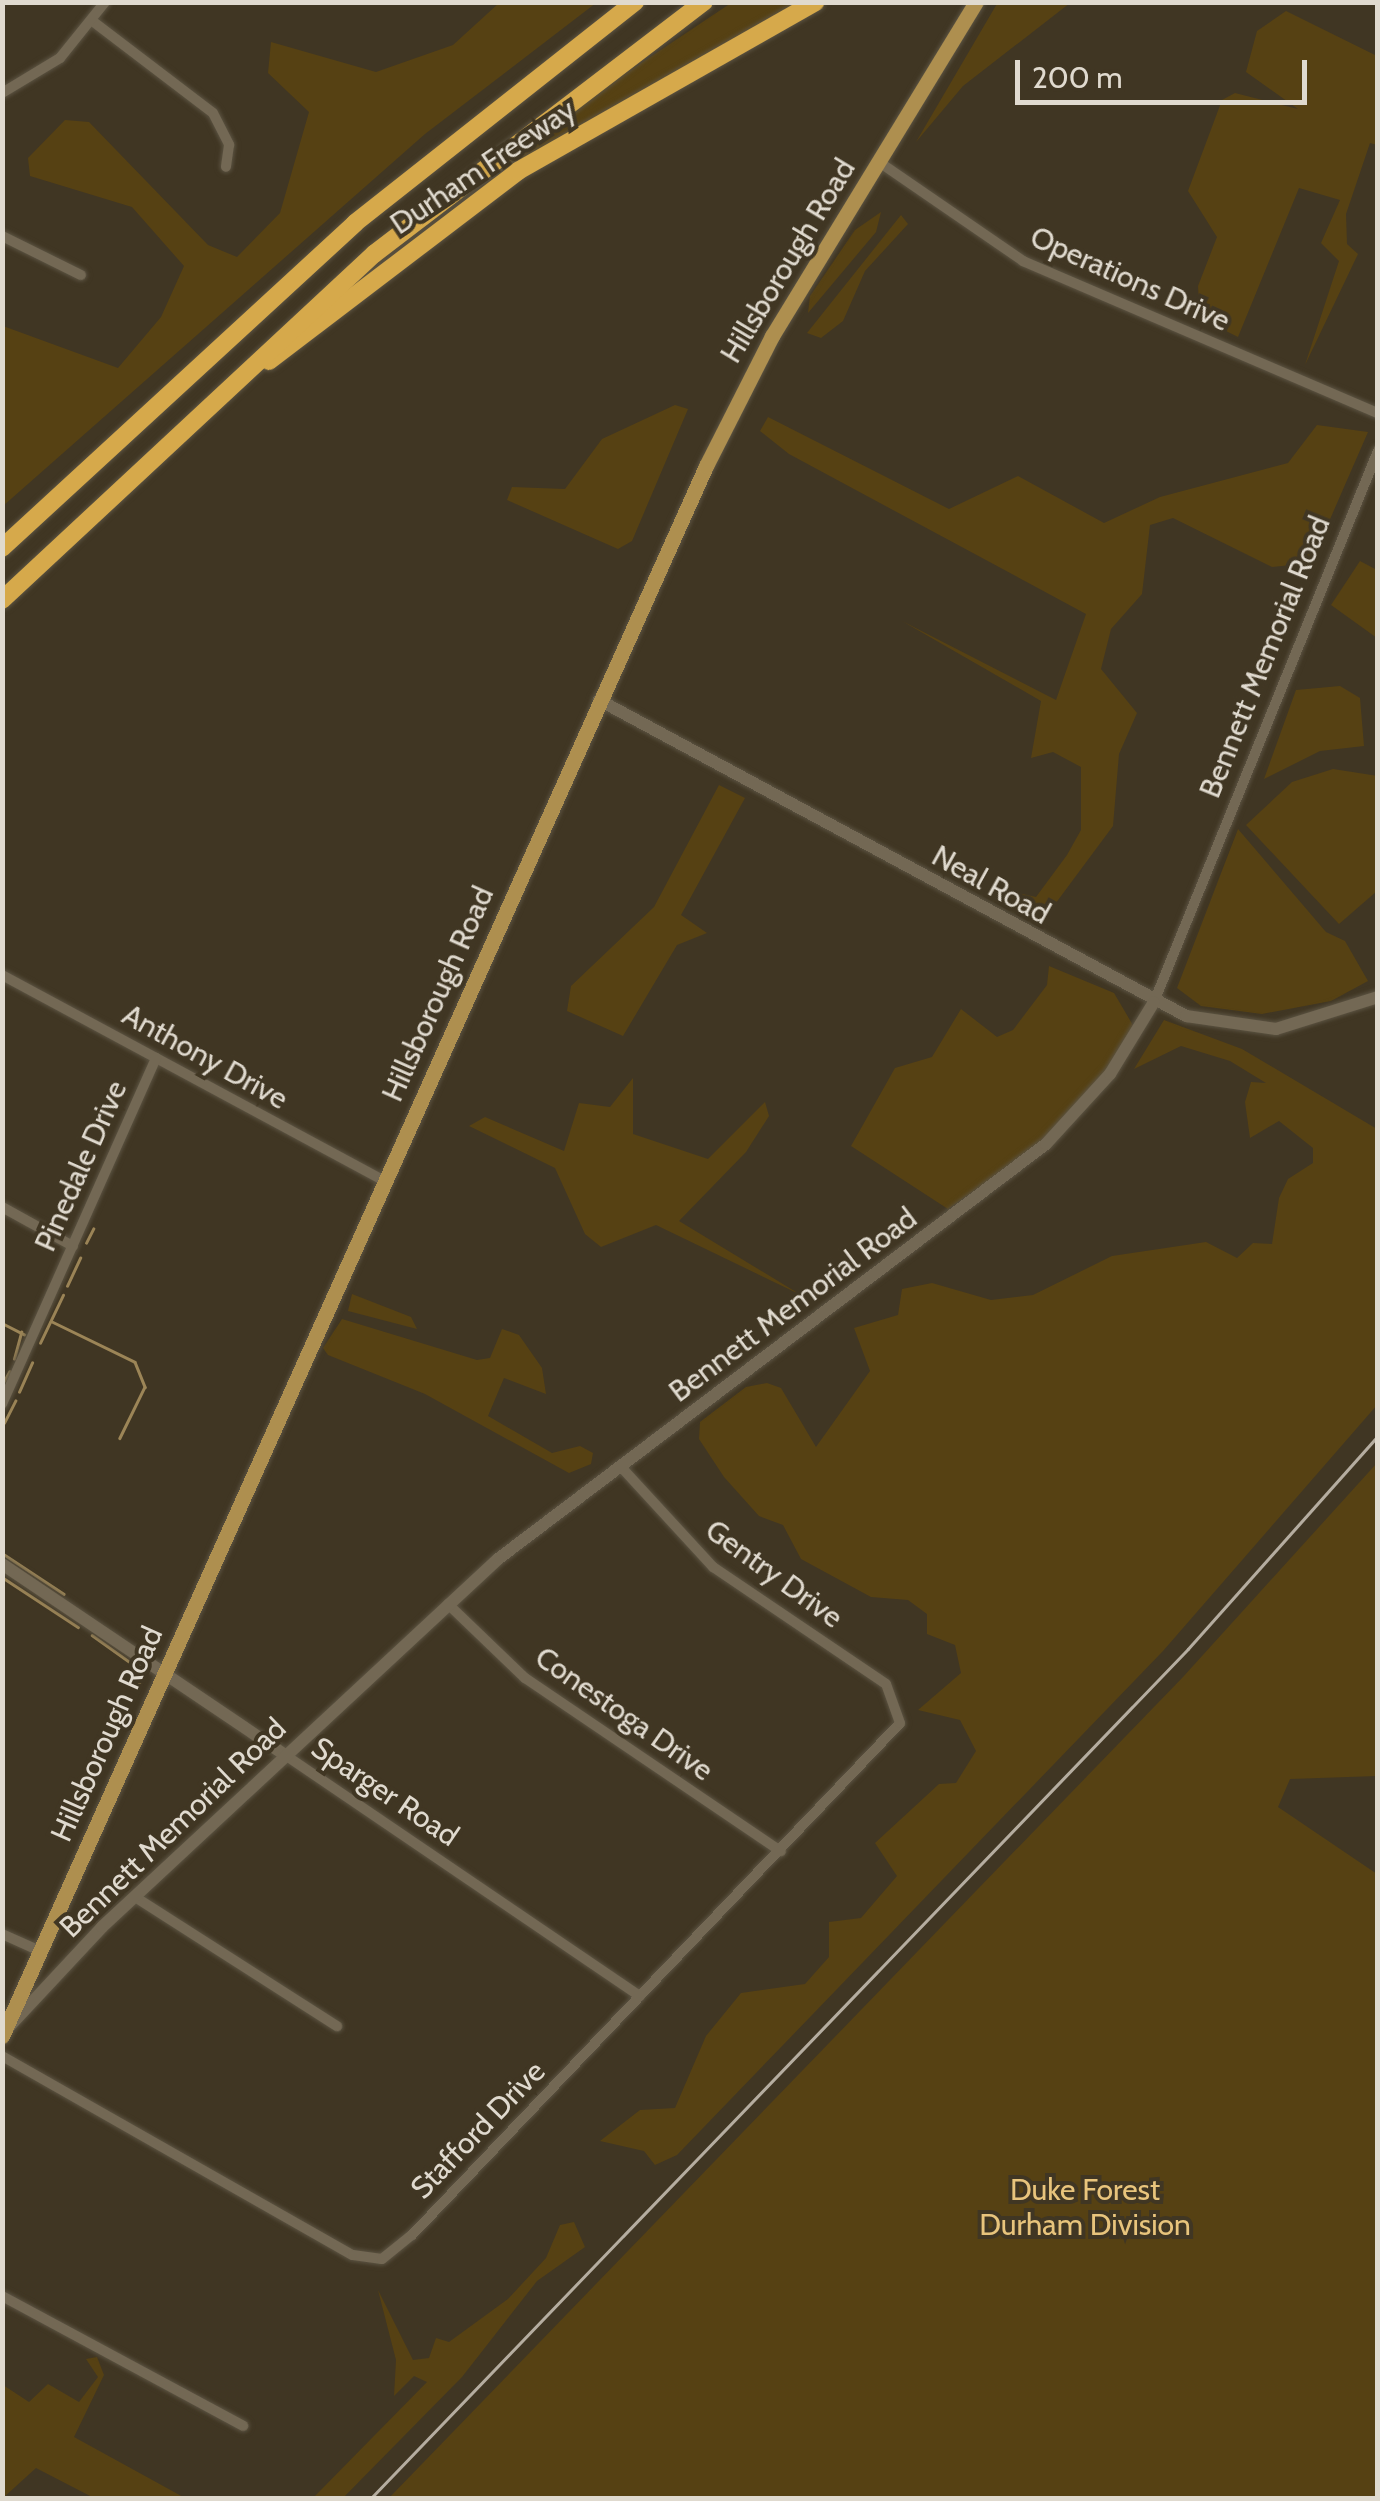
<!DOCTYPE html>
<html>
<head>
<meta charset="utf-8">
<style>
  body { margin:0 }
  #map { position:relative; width:1380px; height:2501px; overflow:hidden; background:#403623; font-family:Cabin,sans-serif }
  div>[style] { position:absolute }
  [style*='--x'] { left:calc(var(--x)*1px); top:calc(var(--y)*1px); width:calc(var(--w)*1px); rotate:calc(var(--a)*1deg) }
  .green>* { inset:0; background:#564113 }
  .stream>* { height:2.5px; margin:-1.25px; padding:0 1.25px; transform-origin:1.25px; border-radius:1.25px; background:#9c8557 }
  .roads { filter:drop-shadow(0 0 2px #5b5342) drop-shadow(0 0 2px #5b5342) }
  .minor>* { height:10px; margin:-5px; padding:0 5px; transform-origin:5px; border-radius:5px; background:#736854 }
  .tertiary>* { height:12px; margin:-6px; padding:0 6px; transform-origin:6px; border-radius:6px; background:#736854 }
  .primary>* { height:15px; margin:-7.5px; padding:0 7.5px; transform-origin:7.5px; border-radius:7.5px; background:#ae8f4f }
  .motorway>* { height:18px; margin:-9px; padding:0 9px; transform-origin:9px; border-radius:9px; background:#d6a94b }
  .rail>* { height:2.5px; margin:-1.25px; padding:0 1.25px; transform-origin:1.25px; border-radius:1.25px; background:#b5ada0 }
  span { translate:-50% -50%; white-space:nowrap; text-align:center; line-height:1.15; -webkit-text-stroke:8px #403623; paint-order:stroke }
  .street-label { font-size:30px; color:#e0dacf }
  .park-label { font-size:30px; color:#e8c47c }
  .frame { position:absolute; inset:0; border:5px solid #e0dacf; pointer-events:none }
  .scale { position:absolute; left:1015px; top:60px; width:292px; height:45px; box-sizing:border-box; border:5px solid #e0dacf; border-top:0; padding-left:12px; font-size:30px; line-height:35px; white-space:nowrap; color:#e0dacf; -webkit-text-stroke:8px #403623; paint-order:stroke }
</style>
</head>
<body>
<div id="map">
  <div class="green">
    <i style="clip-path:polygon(998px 2px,1070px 3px,963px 86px,916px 142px)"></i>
    <i style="clip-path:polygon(499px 3px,596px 3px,425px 134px,3px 506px,3px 326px,118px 368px,161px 317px,184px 266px,132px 207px,30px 176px,28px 158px,65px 120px,89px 122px,208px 245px,237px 257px,280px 213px,309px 112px,268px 73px,271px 42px,376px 72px,453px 45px)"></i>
    <i style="clip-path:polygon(731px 3px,798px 3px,489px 178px,616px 80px)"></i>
    <i style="clip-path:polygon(1286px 11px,1377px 56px,1377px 145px,1370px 143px,1346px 214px,1347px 244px,1358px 254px,1305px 365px,1339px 261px,1321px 243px,1340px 200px,1299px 188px,1238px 337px,1200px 318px,1198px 286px,1217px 237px,1188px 191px,1222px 100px,1235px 93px,1298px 109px,1246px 72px,1257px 31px)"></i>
    <i style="clip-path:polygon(881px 212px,876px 232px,808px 313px,810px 296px,855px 230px)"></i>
    <i style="clip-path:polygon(901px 215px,908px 224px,865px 271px,843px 321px,821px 338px,807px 333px)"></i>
    <i style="clip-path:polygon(675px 405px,688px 409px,632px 541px,618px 549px,507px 500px,512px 487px,565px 489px,602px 439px)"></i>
    <i style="clip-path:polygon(768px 417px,949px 509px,1018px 476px,1104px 523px,1160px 497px,1288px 463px,1317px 425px,1368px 432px,1311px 563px,1272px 567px,1173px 518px,1150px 525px,1142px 594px,1111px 629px,1101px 669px,1137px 713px,1119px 754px,1113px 826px,1044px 919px,996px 888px,1036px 897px,1067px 855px,1081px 830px,1081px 767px,1053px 752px,1031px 758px,1041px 701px,902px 621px,1056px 700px,1086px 614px,789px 454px,760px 431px)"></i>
    <i style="clip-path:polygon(1360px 561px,1377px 570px,1377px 638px,1331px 605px)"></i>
    <i style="clip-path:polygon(1340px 686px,1360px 698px,1364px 746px,1320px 751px,1264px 779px,1296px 690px)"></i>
    <i style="clip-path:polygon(1333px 769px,1378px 776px,1377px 891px,1339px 924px,1246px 825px,1292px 782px)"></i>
    <i style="clip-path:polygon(719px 785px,745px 798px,681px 915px,707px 933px,677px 945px,623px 1036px,567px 1011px,571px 986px,654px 907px)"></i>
    <i style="clip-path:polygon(1238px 829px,1326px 932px,1345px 941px,1368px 981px,1331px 1001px,1262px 1014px,1201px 1006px,1177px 988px)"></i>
    <i style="clip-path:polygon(1049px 966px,1114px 993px,1134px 1027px,1096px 1092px,1036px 1147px,948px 1209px,851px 1146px,895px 1068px,932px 1057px,961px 1009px,997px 1037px,1013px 1030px,1047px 985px)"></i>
    <i style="clip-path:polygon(1164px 1020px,1242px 1049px,1377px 1129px,1377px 1405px,1163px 1651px,677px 2155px,655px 2165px,644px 2151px,600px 2141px,640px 2110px,675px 2108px,706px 2036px,741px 1993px,805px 1984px,829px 1957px,829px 1922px,861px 1918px,897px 1876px,875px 1843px,939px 1784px,956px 1783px,976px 1751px,960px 1720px,918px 1710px,961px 1673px,955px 1645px,927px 1634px,927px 1614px,908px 1600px,871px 1597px,801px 1559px,783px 1525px,759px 1516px,724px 1477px,699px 1439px,700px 1422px,746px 1387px,767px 1383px,781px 1388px,816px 1447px,870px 1371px,854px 1328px,898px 1315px,902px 1289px,932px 1283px,991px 1300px,1033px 1295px,1112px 1256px,1206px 1242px,1237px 1258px,1253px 1243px,1272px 1244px,1279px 1198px,1288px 1179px,1313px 1163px,1313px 1148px,1279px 1121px,1250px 1138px,1245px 1102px,1251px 1082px,1266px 1083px,1230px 1061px,1181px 1046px,1134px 1069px)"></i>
    <i style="clip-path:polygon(633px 1078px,633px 1134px,708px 1159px,765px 1102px,769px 1116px,746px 1152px,679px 1221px,801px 1295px,656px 1225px,601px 1247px,585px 1234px,555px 1168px,469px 1126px,485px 1117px,564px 1151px,579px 1103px,610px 1107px)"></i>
    <i style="clip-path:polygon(352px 1294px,411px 1317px,417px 1329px,348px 1311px)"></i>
    <i style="clip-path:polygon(342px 1319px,477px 1360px,490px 1358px,502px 1329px,519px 1335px,542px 1368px,546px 1394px,504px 1378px,488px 1416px,552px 1453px,580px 1446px,593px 1453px,591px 1464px,569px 1473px,425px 1394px,328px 1355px,323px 1348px)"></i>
    <i style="clip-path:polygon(1377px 1463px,1377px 1776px,1290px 1779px,1278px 1807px,1377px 1874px,1377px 2498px,389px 2498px,1183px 1677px)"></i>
    <i style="clip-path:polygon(574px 2222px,585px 2247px,537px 2281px,462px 2377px,343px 2498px,313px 2498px,427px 2382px,414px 2376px,394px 2396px,396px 2360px,378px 2290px,413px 2360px,429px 2358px,436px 2338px,449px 2342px,508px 2299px,546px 2258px,560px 2225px)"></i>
    <i style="clip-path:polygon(97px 2357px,104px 2375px,74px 2437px,185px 2498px,94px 2498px,36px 2468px,3px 2498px,3px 2385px,29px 2402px,48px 2384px,79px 2402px,98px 2377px,86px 2359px)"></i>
  </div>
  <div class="stream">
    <i style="--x:86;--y:1243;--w:16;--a:-63"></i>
    <i style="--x:67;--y:1286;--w:31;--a:-65"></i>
    <i style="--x:51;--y:1321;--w:93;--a:26"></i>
    <i style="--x:135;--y:1362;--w:27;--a:68"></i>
    <i style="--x:145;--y:1387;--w:57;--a:116.1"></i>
    <i style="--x:2;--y:1323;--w:25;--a:27"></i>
    <i style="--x:40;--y:1343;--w:53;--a:-64.4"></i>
    <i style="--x:14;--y:1359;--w:28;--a:-75"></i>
    <i style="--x:3;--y:1383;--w:13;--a:-61"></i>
    <i style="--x:19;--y:1392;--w:32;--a:-66"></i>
    <i style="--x:4;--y:1423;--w:25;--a:-63"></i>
    <i style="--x:2;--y:1553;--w:74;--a:33.5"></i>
    <i style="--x:2;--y:1577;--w:91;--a:33.3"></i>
    <i style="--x:92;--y:1635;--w:52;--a:35.5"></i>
    <i style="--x:134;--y:1665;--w:21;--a:73"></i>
  </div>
  <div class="roads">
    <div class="minor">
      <i style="--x:95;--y:23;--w:148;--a:37.3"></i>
      <i style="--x:213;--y:113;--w:36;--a:63"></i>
      <i style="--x:229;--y:145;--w:22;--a:98"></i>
      <i style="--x:2;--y:93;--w:68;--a:-31.1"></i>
      <i style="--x:60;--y:58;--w:72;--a:-51.2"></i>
      <i style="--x:879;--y:162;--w:175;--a:34.5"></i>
      <i style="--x:1023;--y:261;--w:386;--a:23.2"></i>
      <i style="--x:2;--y:236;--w:88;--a:26.3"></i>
      <i style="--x:2;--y:975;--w:434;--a:28.3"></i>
      <i style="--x:1154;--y:1002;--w:595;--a:-67.88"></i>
      <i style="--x:2;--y:1207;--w:81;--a:28.8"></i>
      <i style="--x:2;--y:1404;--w:379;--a:-66"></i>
      <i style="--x:448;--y:1604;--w:107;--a:43.9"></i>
      <i style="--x:525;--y:1678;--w:309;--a:34.1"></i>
      <i style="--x:285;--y:1755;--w:429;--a:34.2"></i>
      <i style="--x:135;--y:1897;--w:240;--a:32.6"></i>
      <i style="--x:2;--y:1934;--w:42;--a:24.1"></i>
      <i style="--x:2;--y:2056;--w:403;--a:29.6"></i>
      <i style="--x:353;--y:2255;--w:29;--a:8"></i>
      <i style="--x:382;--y:2259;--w:38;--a:-39"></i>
      <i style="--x:412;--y:2235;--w:707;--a:-46.37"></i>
      <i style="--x:900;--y:1723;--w:41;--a:-109.7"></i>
      <i style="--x:886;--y:1684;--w:209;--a:-145.9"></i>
      <i style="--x:713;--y:1567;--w:137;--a:-132.6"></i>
      <i style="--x:2;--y:2296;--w:274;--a:28.3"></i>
    </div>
    <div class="tertiary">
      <i style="--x:599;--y:700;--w:667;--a:28.29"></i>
      <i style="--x:1186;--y:1016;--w:91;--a:8.2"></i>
      <i style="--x:1276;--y:1029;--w:107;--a:-17.4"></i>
      <i style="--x:2;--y:1564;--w:341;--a:34"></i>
      <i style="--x:7;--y:2029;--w:139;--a:-47"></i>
      <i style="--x:102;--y:1927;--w:541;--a:-42.9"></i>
      <i style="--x:498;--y:1559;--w:687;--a:-37.14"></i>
      <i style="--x:1046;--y:1144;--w:95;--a:-47.6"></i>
      <i style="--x:1110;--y:1074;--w:84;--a:-58.6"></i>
    </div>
    <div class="primary">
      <i style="--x:2;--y:2036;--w:1721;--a:-65.85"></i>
      <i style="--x:706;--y:466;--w:146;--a:-63.1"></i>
      <i style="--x:772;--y:336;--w:391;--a:-58.6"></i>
    </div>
    <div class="motorway">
      <i style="--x:269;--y:361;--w:313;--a:-37.3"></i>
      <i style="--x:518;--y:171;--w:342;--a:-29.6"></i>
      <i style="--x:2;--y:548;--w:480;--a:-42.6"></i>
      <i style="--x:355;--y:223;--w:357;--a:-38.3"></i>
      <i style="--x:2;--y:600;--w:508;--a:-42.93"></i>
      <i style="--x:374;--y:254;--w:415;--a:-37.4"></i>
    </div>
  </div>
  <div class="rail">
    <i style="--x:371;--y:2498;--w:1178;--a:-46.1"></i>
    <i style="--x:1188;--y:1649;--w:285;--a:-48.3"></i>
  </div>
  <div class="street-label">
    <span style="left:483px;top:167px;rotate:-34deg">Durham Freeway</span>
    <span style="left:788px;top:261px;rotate:-59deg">Hillsborough Road</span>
    <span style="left:1130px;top:279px;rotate:24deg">Operations Drive</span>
    <span style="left:1265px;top:657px;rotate:-68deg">Bennett Memorial Road</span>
    <span style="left:991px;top:885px;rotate:29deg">Neal Road</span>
    <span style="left:438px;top:994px;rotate:-66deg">Hillsborough Road</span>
    <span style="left:205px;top:1057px;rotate:29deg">Anthony Drive</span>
    <span style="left:81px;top:1166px;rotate:-66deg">Pinedale Drive</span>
    <span style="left:793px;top:1305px;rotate:-37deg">Bennett Memorial Road</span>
    <span style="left:774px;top:1574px;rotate:36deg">Gentry Drive</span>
    <span style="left:624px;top:1714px;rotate:35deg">Conestoga Drive</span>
    <span style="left:107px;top:1734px;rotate:-66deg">Hillsborough Road</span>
    <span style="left:385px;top:1792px;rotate:34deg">Sparger Road</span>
    <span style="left:173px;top:1828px;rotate:-44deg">Bennett Memorial Road</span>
    <span style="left:478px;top:2130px;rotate:-46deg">Stafford Drive</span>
  </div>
  <div class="park-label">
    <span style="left:1085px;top:2207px">Duke Forest<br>Durham Division</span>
  </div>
  <div class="frame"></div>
  <div class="scale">200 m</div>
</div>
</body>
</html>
